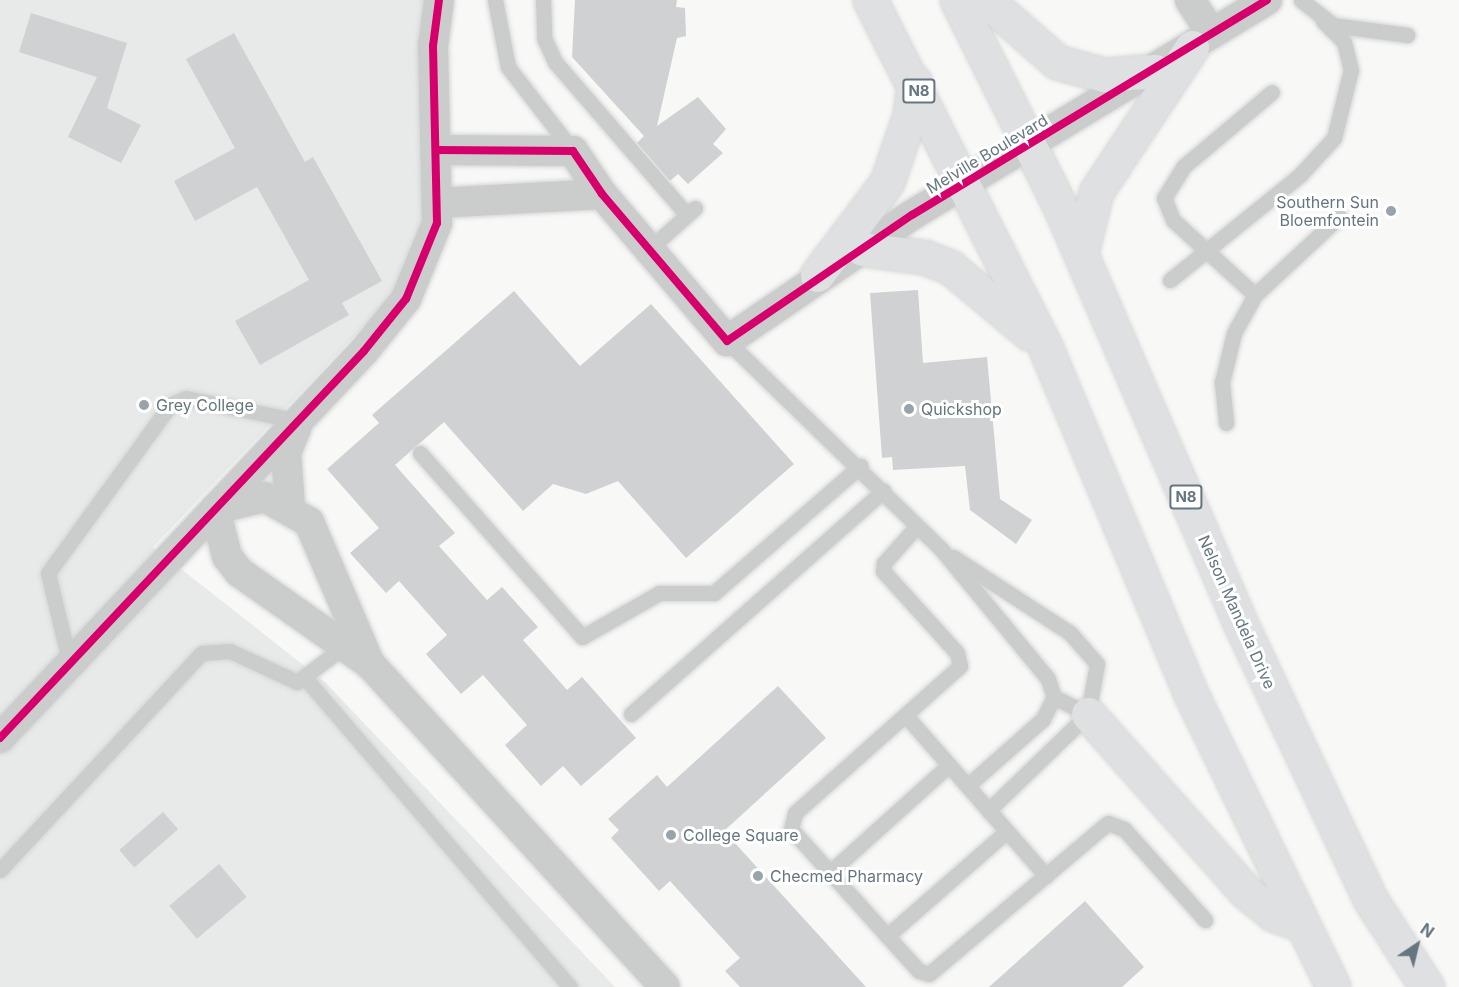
<!DOCTYPE html>
<html>
<head>
<meta charset="utf-8">
<style>
  body { margin:0 }
  #map { position:relative; width:1459px; height:987px; overflow:hidden; background:#f8f8f7; font-family:Inter,sans-serif }
  div>[style] { position:absolute }
  [style*='--x'] { left:calc(var(--x)*1px); top:calc(var(--y)*1px); width:calc(var(--w)*1px); rotate:calc(var(--a)*1deg) }
  .built>* { inset:0; background:#e8eae9 }
  .building>* { inset:0; background:#cfd1d2; transform-origin:0 0 }
  .roads { filter:drop-shadow(0 0 2px #d4d5d5) drop-shadow(0 0 2px #d4d5d5) }
  .service>* { height:15px; margin:-7.5px; padding:0 7.5px; transform-origin:7.5px; border-radius:7.5px; background:#cbcdcd }
  .minor>* { height:30px; margin:-15px; padding:0 15px; transform-origin:15px; border-radius:15px; background:#cbcdcd }
  .trunk>* { height:33px; margin:-16.5px; padding:0 16.5px; transform-origin:16.5px; border-radius:16.5px; background:#dfe0e1 }
  .cycleway>* { height:8px; margin:-4px; padding:0 4px; transform-origin:4px; border-radius:4px; background:#d6006c }
  .dots>* { width:16px; height:16px; translate:-50% -50%; box-sizing:border-box; border:3px solid #fff; border-radius:50% }
  span { translate:-50% -50%; white-space:nowrap; text-align:center; line-height:1.15; -webkit-text-stroke:6px #fff; paint-order:stroke }
  .shield-label span { padding:2px 4px; background:#fff; border:2px solid; border-radius:4px; -webkit-text-stroke-width:0 }
  .shield-label { font-size:15px; color:#657681; font-weight:700 }
  .street-label { font-size:16px; color:#657681 }
  .poi-label { font-size:16px; color:#657681 }
  .right { translate:-100% -50%; text-align:right }
  .left { translate:0 -50%; text-align:left }
  .north { position:absolute; left:1387px; top:915px; width:60px; height:60px; -webkit-text-stroke:4px #fff; paint-order:stroke; rotate:35deg; font-size:16px; font-weight:700; line-height:24px; text-align:center; color:#657681 }
  .north::after { content:''; display:block; margin:auto; width:21px; height:27px; background:#657681; clip-path:polygon(50% 0,100% 100%,50% 72%,0 100%) }
</style>
</head>
<body>
<div id="map">
  <div class="built">
    <i style="clip-path:polygon(0 0,429px 0,423px 264px,153px 547px,325px 682px,615px 987px,0 987px)"></i>
  </div>
  <div class="building">
    <i style="clip-path:polygon(575px 0,677px 0,676px 7px,685px 8px,686px 36px,677px 38px,657px 126px,698px 97px,726px 129px,713px 144px,723px 153px,688px 184px,678px 174px,670px 181px,637px 143px,644px 136px,572px 57px)"></i>
    <i style="clip-path:polygon(31px 13px,127px 43px,107px 108px,141px 125px,121px 163px,68px 137px,97px 77px,19px 52px)"></i>
    <i style="clip-path:polygon(234px 33px,305px 162px,313px 157px,382px 281px,342px 303px,349px 315px,260px 365px,235px 321px,309px 280px,257px 187px,195px 221px,174px 181px,235px 148px,186px 59px)"></i>
    <i style="clip-path:polygon(918px 290px,923px 363px,987px 357px,1000px 499px,1032px 520px,1016px 544px,970px 510px,965px 466px,893px 470px,892px 457px,882px 458px,870px 293px)"></i>
    <i style="clip-path:polygon(514px 291px,580px 366px,651px 304px,794px 464px,686px 558px,618px 481px,586px 494px,553px 484px,523px 511px,444px 422px,395px 465px,455px 533px,439px 546px,487px 600px,502px 587px,538px 627px,523px 640px,567px 690px,582px 677px,636px 738px,581px 786px,563px 766px,541px 786px,505px 745px,527px 725px,483px 675px,461px 694px,426px 654px,447px 635px,399px 581px,386px 593px,350px 553px,379px 528px,327px 469px,379px 423px,372px 415px)"></i>
    <i style="clip-path:polygon(778px 686px,826px 738px,724px 831px,866px 987px,740px 987px,725px 971px,740px 958px,670px 881px,659px 891px,611px 838px,619px 830px,608px 819px,657px 775px,667px 787px)"></i>
    <i style="left:163px;top:812px;width:23px;height:58px;rotate:49deg"></i>
    <i style="left:219px;top:864px;width:43px;height:65px;rotate:50deg"></i>
    <i style="clip-path:polygon(1085px 901px,1144px 967px,1122px 987px,989px 987px)"></i>
  </div>
  <div class="roads">
    <div class="service">
      <i style="--x:495;--y:0;--w:68;--a:79"></i>
      <i style="--x:508;--y:67;--w:106;--a:52.3"></i>
      <i style="--x:543;--y:0;--w:38;--a:88"></i>
      <i style="--x:544;--y:38;--w:26;--a:65"></i>
      <i style="--x:555;--y:62;--w:202;--a:49.2"></i>
      <i style="--x:1301;--y:0;--w:41;--a:38"></i>
      <i style="--x:1333;--y:25;--w:75;--a:7.7"></i>
      <i style="--x:648;--y:250;--w:63;--a:-41.8"></i>
      <i style="--x:1170;--y:280;--w:166;--a:-38.9"></i>
      <i style="--x:1299;--y:176;--w:52;--a:-47.4"></i>
      <i style="--x:1334;--y:138;--w:70;--a:-76"></i>
      <i style="--x:1351;--y:70;--w:29;--a:-104"></i>
      <i style="--x:1344;--y:42;--w:30;--a:-135"></i>
      <i style="--x:1255;--y:295;--w:111;--a:-137.6"></i>
      <i style="--x:1173;--y:220;--w:24;--a:-112"></i>
      <i style="--x:1164;--y:198;--w:36;--a:-58"></i>
      <i style="--x:1183;--y:167;--w:116;--a:-40.1"></i>
      <i style="--x:727;--y:341;--w:298;--a:44.2"></i>
      <i style="--x:941;--y:549;--w:168;--a:50.5"></i>
      <i style="--x:1048;--y:679;--w:19;--a:72"></i>
      <i style="--x:1054;--y:697;--w:25;--a:117"></i>
      <i style="--x:1043;--y:719;--w:101;--a:138.6"></i>
      <i style="--x:1226;--y:423;--w:41;--a:-95.6"></i>
      <i style="--x:1222;--y:382;--w:50;--a:-76.2"></i>
      <i style="--x:1234;--y:333;--w:43;--a:-61.1"></i>
      <i style="--x:1255;--y:295;--w:115;--a:-42.9"></i>
      <i style="--x:420;--y:453;--w:245;--a:48.6"></i>
      <i style="--x:582;--y:637;--w:89;--a:-29.7"></i>
      <i style="--x:659;--y:593;--w:55;--a:0"></i>
      <i style="--x:714;--y:593;--w:194;--a:-41"></i>
      <i style="--x:917;--y:526;--w:50;--a:131.7"></i>
      <i style="--x:884;--y:563;--w:8;--a:97"></i>
      <i style="--x:883;--y:571;--w:110;--a:47.9"></i>
      <i style="--x:957;--y:653;--w:13;--a:77"></i>
      <i style="--x:960;--y:666;--w:221;--a:138.3"></i>
      <i style="--x:795;--y:813;--w:16;--a:104"></i>
      <i style="--x:791;--y:829;--w:191;--a:48"></i>
      <i style="--x:919;--y:971;--w:10;--a:17"></i>
      <i style="--x:929;--y:974;--w:234;--a:-40.2"></i>
      <i style="--x:1108;--y:823;--w:17;--a:21"></i>
      <i style="--x:1124;--y:829;--w:122;--a:48.3"></i>
      <i style="--x:953;--y:557;--w:140;--a:33"></i>
      <i style="--x:1070;--y:633;--w:41;--a:48.9"></i>
      <i style="--x:1097;--y:664;--w:51;--a:100.2"></i>
      <i style="--x:1088;--y:714;--w:139;--a:135.9"></i>
      <i style="--x:69;--y:660;--w:89;--a:-103.6"></i>
      <i style="--x:48;--y:573;--w:208;--a:-54"></i>
      <i style="--x:170;--y:405;--w:17;--a:-24"></i>
      <i style="--x:186;--y:398;--w:115;--a:11.5"></i>
      <i style="--x:306;--y:679;--w:406;--a:49.4"></i>
      <i style="--x:1054;--y:697;--w:38;--a:27"></i>
      <i style="--x:631;--y:714;--w:337;--a:-41.5"></i>
      <i style="--x:907;--y:717;--w:211;--a:48.8"></i>
      <i style="--x:0;--y:870;--w:296;--a:-47.1"></i>
      <i style="--x:202;--y:653;--w:28;--a:-4"></i>
      <i style="--x:230;--y:651;--w:74;--a:24.8"></i>
      <i style="--x:297;--y:682;--w:63;--a:-37.2"></i>
      <i style="--x:829;--y:873;--w:161;--a:-42"></i>
      <i style="--x:887;--y:936;--w:159;--a:-41.2"></i>
    </div>
    <div class="minor">
      <i style="--x:1190;--y:0;--w:40;--a:57.1"></i>
      <i style="--x:437;--y:150;--w:136;--a:0.4"></i>
      <i style="--x:573;--y:151;--w:52;--a:56"></i>
      <i style="--x:602;--y:194;--w:193;--a:49.6"></i>
      <i style="--x:727;--y:341;--w:224;--a:-34.3"></i>
      <i style="--x:912;--y:215;--w:415;--a:-31.2"></i>
      <i style="--x:438;--y:203;--w:164;--a:-3.1"></i>
      <i style="--x:290;--y:507;--w:54;--a:-94.2"></i>
      <i style="--x:286;--y:453;--w:29;--a:-68"></i>
      <i style="--x:215;--y:509;--w:49;--a:75.7"></i>
      <i style="--x:227;--y:556;--w:20;--a:53"></i>
      <i style="--x:239;--y:572;--w:160;--a:35.1"></i>
      <i style="--x:370;--y:664;--w:437;--a:47.6"></i>
      <i style="--x:215;--y:509;--w:51;--a:-13.5"></i>
      <i style="--x:265;--y:497;--w:51;--a:29.6"></i>
      <i style="--x:309;--y:522;--w:155;--a:66.8"></i>
      <i style="--x:0;--y:738;--w:531;--a:-46.75"></i>
      <i style="--x:364;--y:351;--w:67;--a:-51.1"></i>
      <i style="--x:406;--y:299;--w:82;--a:-67.8"></i>
      <i style="--x:437;--y:223;--w:177;--a:-91.3"></i>
      <i style="--x:433;--y:46;--w:46;--a:-82.6"></i>
    </div>
    <div class="trunk">
      <i style="--x:870;--y:0;--w:391;--a:63.2"></i>
      <i style="--x:1046;--y:349;--w:370;--a:67.2"></i>
      <i style="--x:1189;--y:690;--w:330;--a:64.1"></i>
      <i style="--x:957;--y:0;--w:236;--a:63.5"></i>
      <i style="--x:1062;--y:211;--w:458;--a:66.6"></i>
      <i style="--x:1244;--y:631;--w:296;--a:64.8"></i>
      <i style="--x:1370;--y:899;--w:105;--a:57.1"></i>
      <i style="--x:986;--y:0;--w:94;--a:41.1"></i>
      <i style="--x:1057;--y:62;--w:49;--a:15.5"></i>
      <i style="--x:1104;--y:75;--w:51;--a:-4.5"></i>
      <i style="--x:862;--y:249;--w:63;--a:7.4"></i>
      <i style="--x:924;--y:257;--w:28;--a:21"></i>
      <i style="--x:950;--y:267;--w:103;--a:39.9"></i>
      <i style="--x:1081;--y:253;--w:63;--a:-76.2"></i>
      <i style="--x:1096;--y:192;--w:174;--a:-56.5"></i>
      <i style="--x:817;--y:275;--w:116;--a:-53"></i>
      <i style="--x:887;--y:182;--w:71;--a:-71.1"></i>
      <i style="--x:910;--y:115;--w:34;--a:-83"></i>
      <i style="--x:1088;--y:714;--w:238;--a:48.4"></i>
      <i style="--x:1246;--y:892;--w:35;--a:39"></i>
      <i style="--x:1273;--y:914;--w:32;--a:20"></i>
    </div>
  </div>
  <div class="cycleway">
    <i style="--x:437;--y:150;--w:136;--a:0.4"></i>
    <i style="--x:573;--y:151;--w:52;--a:56"></i>
    <i style="--x:602;--y:194;--w:193;--a:49.6"></i>
    <i style="--x:727;--y:341;--w:224;--a:-34.3"></i>
    <i style="--x:912;--y:215;--w:415;--a:-31.2"></i>
    <i style="--x:0;--y:738;--w:531;--a:-46.75"></i>
    <i style="--x:364;--y:351;--w:67;--a:-51.1"></i>
    <i style="--x:406;--y:299;--w:82;--a:-67.8"></i>
    <i style="--x:437;--y:223;--w:177;--a:-91.3"></i>
    <i style="--x:433;--y:46;--w:46;--a:-82.6"></i>
  </div>
  <div class="dots">
    <i style="left:1391px;top:211px;background:#98a4aa"></i>
    <i style="left:144px;top:405px;background:#98a4aa"></i>
    <i style="left:909px;top:409px;background:#98a4aa"></i>
    <i style="left:671px;top:835px;background:#98a4aa"></i>
    <i style="left:758px;top:876px;background:#98a4aa"></i>
  </div>
  <div class="shield-label">
    <span style="left:919px;top:91px">N8</span>
    <span style="left:1186px;top:497px">N8</span>
  </div>
  <div class="street-label">
    <span style="left:987px;top:154px;rotate:-31deg">Melville Boulevard</span>
    <span style="left:1237px;top:612px;rotate:66deg">Nelson Mandela Drive</span>
  </div>
  <div class="poi-label">
    <span class="right" style="left:1379px;top:211px">Southern Sun<br>Bloemfontein</span>
    <span class="left" style="left:156px;top:405px">Grey College</span>
    <span class="left" style="left:921px;top:409px">Quickshop</span>
    <span class="left" style="left:683px;top:835px">College Square</span>
    <span class="left" style="left:770px;top:876px">Checmed Pharmacy</span>
  </div>
  <div class="north">N</div>
</div>
</body>
</html>
